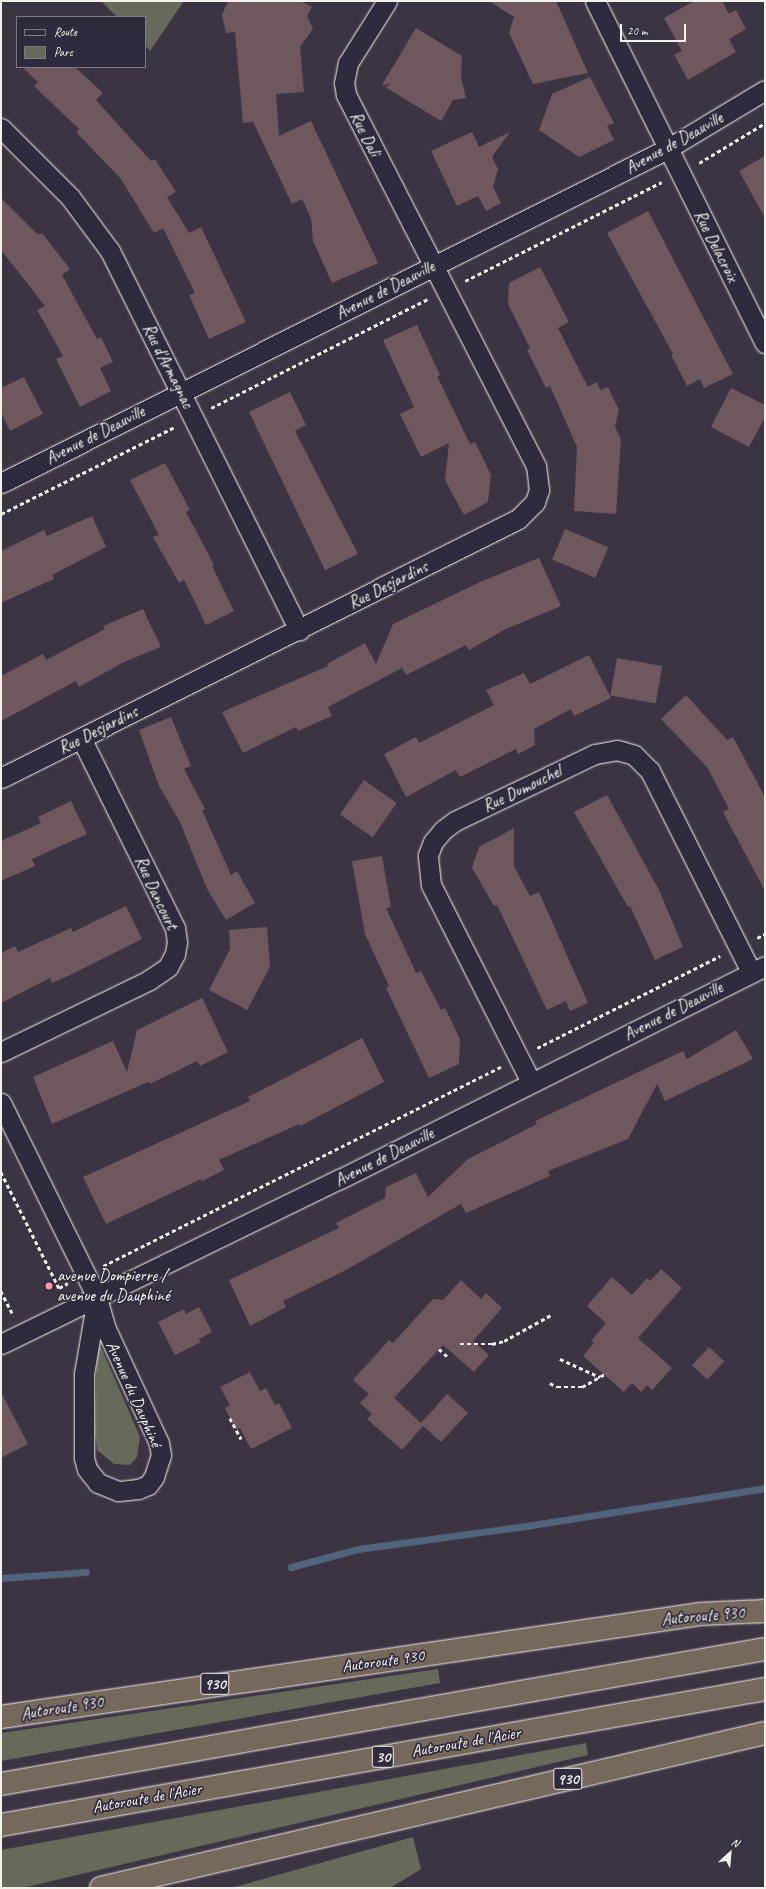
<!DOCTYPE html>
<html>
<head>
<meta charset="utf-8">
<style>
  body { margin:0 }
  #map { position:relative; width:766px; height:1889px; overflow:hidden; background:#3c3343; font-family:Caveat,sans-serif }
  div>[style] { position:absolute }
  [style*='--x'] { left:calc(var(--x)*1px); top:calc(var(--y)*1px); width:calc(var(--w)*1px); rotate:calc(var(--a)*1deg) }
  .green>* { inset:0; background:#67695a }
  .stream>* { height:7px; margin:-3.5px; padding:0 3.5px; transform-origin:3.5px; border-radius:3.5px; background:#50647b }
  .building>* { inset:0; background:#6e585d; transform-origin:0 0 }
  .path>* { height:2.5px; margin-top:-1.25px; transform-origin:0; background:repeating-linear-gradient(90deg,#f4f1e8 0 4px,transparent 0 7px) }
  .roads { filter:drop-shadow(0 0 1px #f4f1e8) drop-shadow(0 0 1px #f4f1e8) }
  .street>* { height:19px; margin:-9.5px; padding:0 9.5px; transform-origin:9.5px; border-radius:9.5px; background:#2f2a3d }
  .highway>* { height:22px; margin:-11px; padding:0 11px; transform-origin:11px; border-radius:11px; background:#76695c }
  .dots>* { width:11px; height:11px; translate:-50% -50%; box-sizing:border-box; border:2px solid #2f2a3d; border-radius:50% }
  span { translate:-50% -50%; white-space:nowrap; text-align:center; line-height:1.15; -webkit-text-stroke:3.5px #2f2a3d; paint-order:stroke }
  .shield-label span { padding:1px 3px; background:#2f2a3d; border:1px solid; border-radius:3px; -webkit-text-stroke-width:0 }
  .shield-label { font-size:16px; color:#f4f1e8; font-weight:700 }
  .street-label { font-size:17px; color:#f4f1e8 }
  .poi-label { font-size:17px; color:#f4f1e8 }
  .left { translate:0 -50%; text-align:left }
  .frame { position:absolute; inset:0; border:2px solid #f4f1e8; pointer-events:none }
  .legend { position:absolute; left:16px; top:16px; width:130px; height:52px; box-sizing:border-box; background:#2f2a3d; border:1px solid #7e7a81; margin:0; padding:5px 7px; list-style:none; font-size:12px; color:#f4f1e8 }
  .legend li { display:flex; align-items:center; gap:8px; height:20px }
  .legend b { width:20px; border:1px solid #7e7a81 }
  .north { position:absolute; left:710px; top:1833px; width:40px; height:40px; -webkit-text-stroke:3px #2f2a3d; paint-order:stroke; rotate:26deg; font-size:11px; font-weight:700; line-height:16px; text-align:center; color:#f4f1e8 }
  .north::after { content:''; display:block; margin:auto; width:14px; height:18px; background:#f4f1e8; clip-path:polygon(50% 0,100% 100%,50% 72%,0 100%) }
  .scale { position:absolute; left:620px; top:24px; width:66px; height:18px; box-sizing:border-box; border:2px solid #f4f1e8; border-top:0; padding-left:5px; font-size:12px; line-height:14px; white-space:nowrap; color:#f4f1e8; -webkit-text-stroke:3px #2f2a3d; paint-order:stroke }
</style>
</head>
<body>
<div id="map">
  <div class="green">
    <i style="clip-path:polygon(101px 1px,184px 1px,150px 51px,145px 45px,145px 17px,117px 17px)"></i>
    <i style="clip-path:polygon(97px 1346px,101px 1347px,140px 1437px,137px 1457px,130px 1465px,114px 1464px,97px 1450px,95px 1432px)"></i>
    <i style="clip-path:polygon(438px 1669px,440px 1683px,1px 1761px,1px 1733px)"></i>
    <i style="clip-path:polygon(586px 1743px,588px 1755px,22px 1888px,1px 1888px,1px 1850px)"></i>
    <i style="clip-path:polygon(413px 1837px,421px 1869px,390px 1888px,231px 1888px)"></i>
  </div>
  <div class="stream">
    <i style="--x:291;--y:1567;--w:69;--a:-15"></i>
    <i style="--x:358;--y:1549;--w:170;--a:-7.8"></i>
    <i style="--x:526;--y:1526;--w:242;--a:-9"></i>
    <i style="--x:1;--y:1578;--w:85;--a:-4"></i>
  </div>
  <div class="building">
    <i style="clip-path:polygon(228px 1px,301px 1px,312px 7px,307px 16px,313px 29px,300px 47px,304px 92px,276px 94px,279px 136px,311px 121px,378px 263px,332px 283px,313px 241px,311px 218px,302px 199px,292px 204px,253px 122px,243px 123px,235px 32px,226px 33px,222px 15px)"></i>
    <i style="clip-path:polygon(489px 1px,556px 1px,588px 73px,533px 84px,509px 33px,514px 17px)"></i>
    <i style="clip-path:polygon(694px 1px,722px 1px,729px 14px,736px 10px,746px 29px,729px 39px,736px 52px,688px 80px,674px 55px,682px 51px,664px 18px)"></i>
    <i style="clip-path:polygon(416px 28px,462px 56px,461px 77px,466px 98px,453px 100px,441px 121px,385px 87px,392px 84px,382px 85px)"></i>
    <i style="clip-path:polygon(22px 67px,75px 67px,103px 93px,96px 100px,151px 161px,155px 159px,176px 192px,167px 197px,189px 233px,201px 227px,246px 322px,209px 339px,189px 295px,195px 293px,163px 228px,154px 233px,121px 179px,76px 132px,79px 129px,34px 86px,38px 82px)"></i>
    <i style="clip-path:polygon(590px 77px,614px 123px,607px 126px,614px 140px,579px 157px,539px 130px,552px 94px)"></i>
    <i style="clip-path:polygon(472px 132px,479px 147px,510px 132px,492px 157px,498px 169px,493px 187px,501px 203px,486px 211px,478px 196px,457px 206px,431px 151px)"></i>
    <i style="clip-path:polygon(765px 156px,765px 218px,739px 171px)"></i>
    <i style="clip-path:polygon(1px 198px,38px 235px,42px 233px,70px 269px,62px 275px,97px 339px,101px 337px,113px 362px,100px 368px,111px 391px,80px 407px,56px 359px,63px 356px,37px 310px,45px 306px,1px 250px)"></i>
    <i style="clip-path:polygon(648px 211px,733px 374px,704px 388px,700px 379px,687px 386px,671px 355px,673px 354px,607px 233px)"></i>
    <i style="clip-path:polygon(540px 267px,569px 322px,558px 328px,588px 387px,597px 382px,600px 390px,608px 387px,619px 410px,615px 427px,621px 439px,616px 514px,574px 511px,577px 447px,550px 386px,546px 388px,527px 350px,530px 348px,508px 304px,509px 283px)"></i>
    <i style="clip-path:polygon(417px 325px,440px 375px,437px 376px,470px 444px,475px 442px,491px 475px,488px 502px,464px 515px,445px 480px,449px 443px,421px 457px,400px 414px,414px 407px,383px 340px)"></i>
    <i style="clip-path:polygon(24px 377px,43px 414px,10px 431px,1px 413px,1px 388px)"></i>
    <i style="clip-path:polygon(731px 388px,765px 405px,765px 417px,749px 447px,711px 427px)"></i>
    <i style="clip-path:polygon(290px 392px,306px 425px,295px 431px,358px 554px,325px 570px,249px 412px)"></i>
    <i style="clip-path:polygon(165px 463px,190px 510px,186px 512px,214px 565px,212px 566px,234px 611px,206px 625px,184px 580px,179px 583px,153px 537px,159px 535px,130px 480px)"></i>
    <i style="clip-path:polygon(92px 516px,106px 547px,52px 575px,54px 579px,1px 603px,1px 551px,44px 530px,47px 536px)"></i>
    <i style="left:565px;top:529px;width:47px;height:33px;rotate:23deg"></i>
    <i style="clip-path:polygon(539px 558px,561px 606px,504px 630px,469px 650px,466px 645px,406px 675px,402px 668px,328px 707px,332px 716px,298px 731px,296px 727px,243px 753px,222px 712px,328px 666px,327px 664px,365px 643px,376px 664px,393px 624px,480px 582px)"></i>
    <i style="clip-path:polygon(143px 609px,161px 647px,124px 662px,79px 687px,76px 681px,1px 721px,1px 676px,43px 654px,46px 660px,105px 629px,103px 626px)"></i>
    <i style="clip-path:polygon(589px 655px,611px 698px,574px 716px,571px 709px,534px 729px,535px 745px,518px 754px,516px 749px,460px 777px,456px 770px,406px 797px,384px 754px,416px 737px,419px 743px,494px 705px,486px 690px,524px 673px,530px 684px)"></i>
    <i style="left:617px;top:658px;width:46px;height:38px;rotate:10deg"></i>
    <i style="clip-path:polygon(686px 695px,727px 740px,733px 737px,765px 797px,765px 891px,723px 812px,729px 809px,707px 767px,661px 719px)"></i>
    <i style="clip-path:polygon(171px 717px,191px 766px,184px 769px,205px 809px,202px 810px,231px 875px,237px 871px,255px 903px,226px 920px,207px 889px,180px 822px,159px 786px,139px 730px)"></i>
    <i style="left:364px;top:780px;width:40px;height:42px;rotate:35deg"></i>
    <i style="clip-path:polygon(607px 795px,659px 890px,683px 947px,655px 960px,630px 906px,628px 907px,574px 812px)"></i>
    <i style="clip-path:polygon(71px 801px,87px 834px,32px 859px,35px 866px,1px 881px,1px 841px,41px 823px,38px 817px)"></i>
    <i style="clip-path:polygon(514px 828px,514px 866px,530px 896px,539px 892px,588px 1003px,570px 1011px,566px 1001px,547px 1010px,497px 905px,494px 906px,472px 868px,479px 847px)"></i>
    <i style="clip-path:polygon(382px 856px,391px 907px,386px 908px,416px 973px,421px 971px,441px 1010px,445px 1008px,460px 1039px,459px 1064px,429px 1078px,386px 988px,389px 986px,365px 934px,352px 861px)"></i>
    <i style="clip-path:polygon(126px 906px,142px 939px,68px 976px,52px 983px,50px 978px,1px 1003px,1px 953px,15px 946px,18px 952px,71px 928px,73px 932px)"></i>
    <i style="clip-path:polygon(267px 927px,270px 967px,247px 1010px,209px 990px,230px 949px,229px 930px)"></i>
    <i style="clip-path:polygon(202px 998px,228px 1052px,200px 1066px,197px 1061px,150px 1084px,148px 1082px,52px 1124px,33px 1077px,113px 1041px,127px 1072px,137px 1030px)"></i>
    <i style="clip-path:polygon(736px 1030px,753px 1059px,665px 1101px,657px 1084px,628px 1139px,548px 1171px,550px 1176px,466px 1213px,461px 1204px,346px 1270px,283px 1301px,286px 1307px,250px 1326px,229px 1280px,339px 1228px,336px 1223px,385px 1198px,386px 1187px,416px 1173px,428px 1197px,468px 1159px,537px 1124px,535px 1121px,683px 1051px,687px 1059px)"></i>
    <i style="clip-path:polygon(362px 1038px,384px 1082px,300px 1126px,299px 1124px,219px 1160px,224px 1170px,202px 1181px,201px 1179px,106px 1224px,83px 1177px,250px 1101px,248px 1097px)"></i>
    <i style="clip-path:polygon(661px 1269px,682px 1288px,638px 1338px,672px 1368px,652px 1390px,647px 1385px,641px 1392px,632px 1383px,624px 1392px,583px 1356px,594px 1343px,591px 1341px,606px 1323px,587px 1306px,612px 1277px,632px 1295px,647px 1278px,650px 1281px)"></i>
    <i style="clip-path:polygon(461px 1280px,481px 1299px,486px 1293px,502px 1308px,473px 1341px,489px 1355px,474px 1372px,443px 1345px,394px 1398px,421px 1423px,447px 1394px,468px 1413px,441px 1442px,423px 1426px,402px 1450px,367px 1419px,372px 1414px,360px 1403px,369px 1394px,353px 1380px,389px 1340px,393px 1343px,433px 1299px,443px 1300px)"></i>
    <i style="clip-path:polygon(199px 1307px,212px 1332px,199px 1339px,201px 1342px,175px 1355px,158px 1322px,184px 1309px,186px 1314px)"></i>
    <i style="left:709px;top:1347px;width:21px;height:25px;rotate:43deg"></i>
    <i style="clip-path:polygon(250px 1372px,260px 1391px,266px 1388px,275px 1405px,279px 1403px,292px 1428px,251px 1449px,240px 1428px,236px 1430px,225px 1408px,230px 1405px,220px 1387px)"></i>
    <i style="clip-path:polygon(1px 1392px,28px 1444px,1px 1458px)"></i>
  </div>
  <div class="path">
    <i style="--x:699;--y:163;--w:77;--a:-31.2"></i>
    <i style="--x:465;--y:281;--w:220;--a:-26.7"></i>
    <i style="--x:211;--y:408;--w:243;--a:-26.7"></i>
    <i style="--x:1;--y:514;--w:195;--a:-26.6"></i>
    <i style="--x:757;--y:938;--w:9;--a:-27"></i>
    <i style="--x:537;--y:1048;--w:205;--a:-26.7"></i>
    <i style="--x:1;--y:1172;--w:130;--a:63.4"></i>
    <i style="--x:59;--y:1288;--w:10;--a:-29"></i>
    <i style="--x:103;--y:1266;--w:445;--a:-26.6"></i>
    <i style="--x:1;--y:1291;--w:28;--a:63"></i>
    <i style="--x:460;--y:1344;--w:32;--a:0"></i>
    <i style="--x:492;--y:1344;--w:12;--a:-14"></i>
    <i style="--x:504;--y:1341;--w:56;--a:-28.9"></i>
    <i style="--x:439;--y:1349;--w:12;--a:42"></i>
    <i style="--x:560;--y:1359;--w:44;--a:24.2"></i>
    <i style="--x:550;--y:1383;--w:8;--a:30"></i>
    <i style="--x:557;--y:1387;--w:25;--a:0"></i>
    <i style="--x:582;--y:1387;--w:28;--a:-30"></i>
    <i style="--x:230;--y:1418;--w:24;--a:62"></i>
  </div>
  <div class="roads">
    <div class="street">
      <i style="--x:595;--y:1;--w:382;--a:63.6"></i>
      <i style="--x:1;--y:128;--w:98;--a:45"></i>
      <i style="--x:70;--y:197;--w:67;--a:53.5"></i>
      <i style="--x:110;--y:251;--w:424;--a:63.5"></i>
      <i style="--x:1;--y:483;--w:745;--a:-26.63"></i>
      <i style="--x:667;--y:149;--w:114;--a:-31"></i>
      <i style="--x:1;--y:778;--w:578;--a:-26.61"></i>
      <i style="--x:518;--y:519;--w:24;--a:-45"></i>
      <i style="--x:535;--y:502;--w:13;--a:-72"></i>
      <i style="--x:539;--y:490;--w:24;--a:-97"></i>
      <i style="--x:536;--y:466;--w:418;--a:-117.1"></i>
      <i style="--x:346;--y:94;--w:11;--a:-100"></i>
      <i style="--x:344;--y:83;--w:20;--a:-79"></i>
      <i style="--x:348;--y:63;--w:73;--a:-57.8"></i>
      <i style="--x:1;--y:1052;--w:165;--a:-25.9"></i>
      <i style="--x:149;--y:980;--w:23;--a:-34"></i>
      <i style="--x:168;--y:967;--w:15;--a:-62"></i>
      <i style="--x:175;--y:954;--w:12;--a:-81"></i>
      <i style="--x:177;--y:942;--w:14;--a:-98"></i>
      <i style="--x:175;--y:928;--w:212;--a:-116.3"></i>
      <i style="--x:531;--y:1082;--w:221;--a:-116.9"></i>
      <i style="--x:431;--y:885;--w:30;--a:-96"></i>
      <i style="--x:428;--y:855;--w:14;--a:-69"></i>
      <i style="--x:433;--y:842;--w:16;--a:-50"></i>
      <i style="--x:443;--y:830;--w:15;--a:-37"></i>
      <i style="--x:455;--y:821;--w:155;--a:-25.6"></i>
      <i style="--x:595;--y:754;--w:22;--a:-10"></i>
      <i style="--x:617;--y:750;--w:18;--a:16"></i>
      <i style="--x:634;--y:755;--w:23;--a:45"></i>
      <i style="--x:650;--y:771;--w:225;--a:63.3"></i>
      <i style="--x:1;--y:1103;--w:199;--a:63.7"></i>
      <i style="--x:89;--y:1281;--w:19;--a:65"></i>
      <i style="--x:97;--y:1298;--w:32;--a:74"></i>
      <i style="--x:106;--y:1329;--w:126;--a:65.1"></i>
      <i style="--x:159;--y:1443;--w:12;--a:81"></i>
      <i style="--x:161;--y:1455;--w:23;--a:108"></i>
      <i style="--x:154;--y:1477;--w:10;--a:127"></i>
      <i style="--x:148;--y:1485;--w:11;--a:158"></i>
      <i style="--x:138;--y:1489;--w:20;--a:174"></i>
      <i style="--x:118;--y:1491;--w:22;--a:-158"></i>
      <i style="--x:98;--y:1483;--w:18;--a:-128"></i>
      <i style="--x:87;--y:1469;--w:11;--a:-105"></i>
      <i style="--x:84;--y:1458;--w:84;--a:-90"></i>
      <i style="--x:84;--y:1374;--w:77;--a:-80.3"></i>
      <i style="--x:1;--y:1344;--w:377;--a:-26"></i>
      <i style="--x:340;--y:1179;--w:475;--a:-26.6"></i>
    </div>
    <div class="highway">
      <i style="--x:1;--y:1717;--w:708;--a:-8.37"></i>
      <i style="--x:701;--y:1614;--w:64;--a:-2.7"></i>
      <i style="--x:1;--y:1784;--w:776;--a:-10.02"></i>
      <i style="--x:1;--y:1825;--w:776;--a:-10.09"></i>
      <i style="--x:101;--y:1888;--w:682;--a:-13.14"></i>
    </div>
  </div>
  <div class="dots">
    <i style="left:49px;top:1286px;background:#ff9aa2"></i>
  </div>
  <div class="shield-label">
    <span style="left:215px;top:1684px">930</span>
    <span style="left:383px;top:1757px">30</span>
    <span style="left:568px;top:1779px">930</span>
  </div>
  <div class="street-label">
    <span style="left:365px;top:134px;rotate:63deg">Rue Dali</span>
    <span style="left:674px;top:143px;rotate:-29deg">Avenue de Deauville</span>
    <span style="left:716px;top:246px;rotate:63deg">Rue Delacroix</span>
    <span style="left:385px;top:290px;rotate:-27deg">Avenue de Deauville</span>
    <span style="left:168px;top:366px;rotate:63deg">Rue d'Armagnac</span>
    <span style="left:95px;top:435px;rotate:-27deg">Avenue de Deauville</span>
    <span style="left:388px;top:585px;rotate:-27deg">Rue Desjardins</span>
    <span style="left:98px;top:730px;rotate:-27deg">Rue Desjardins</span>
    <span style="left:522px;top:789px;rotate:-26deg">Rue Dumouchel</span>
    <span style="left:156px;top:893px;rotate:65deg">Rue Dancourt</span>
    <span style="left:673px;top:1011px;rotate:-27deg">Avenue de Deauville</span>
    <span style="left:384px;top:1157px;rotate:-27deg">Avenue de Deauville</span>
    <span style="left:134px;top:1394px;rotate:66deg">Avenue du Dauphiné</span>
    <span style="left:703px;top:1616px;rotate:-5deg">Autoroute 930</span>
    <span style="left:383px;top:1661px;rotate:-8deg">Autoroute 930</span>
    <span style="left:62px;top:1708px;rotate:-9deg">Autoroute 930</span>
    <span style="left:466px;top:1742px;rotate:-10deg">Autoroute de l'Acier</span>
    <span style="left:147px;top:1798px;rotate:-10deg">Autoroute de l'Acier</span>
  </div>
  <div class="poi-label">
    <span class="left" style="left:57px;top:1286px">avenue Dompierre /<br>avenue du Dauphiné</span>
  </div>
  <div class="frame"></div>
  <ul class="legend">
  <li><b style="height:5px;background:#2f2a3d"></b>Route</li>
  <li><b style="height:11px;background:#67695a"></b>Parc</li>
  </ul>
  <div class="north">N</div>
  <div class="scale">20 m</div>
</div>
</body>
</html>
